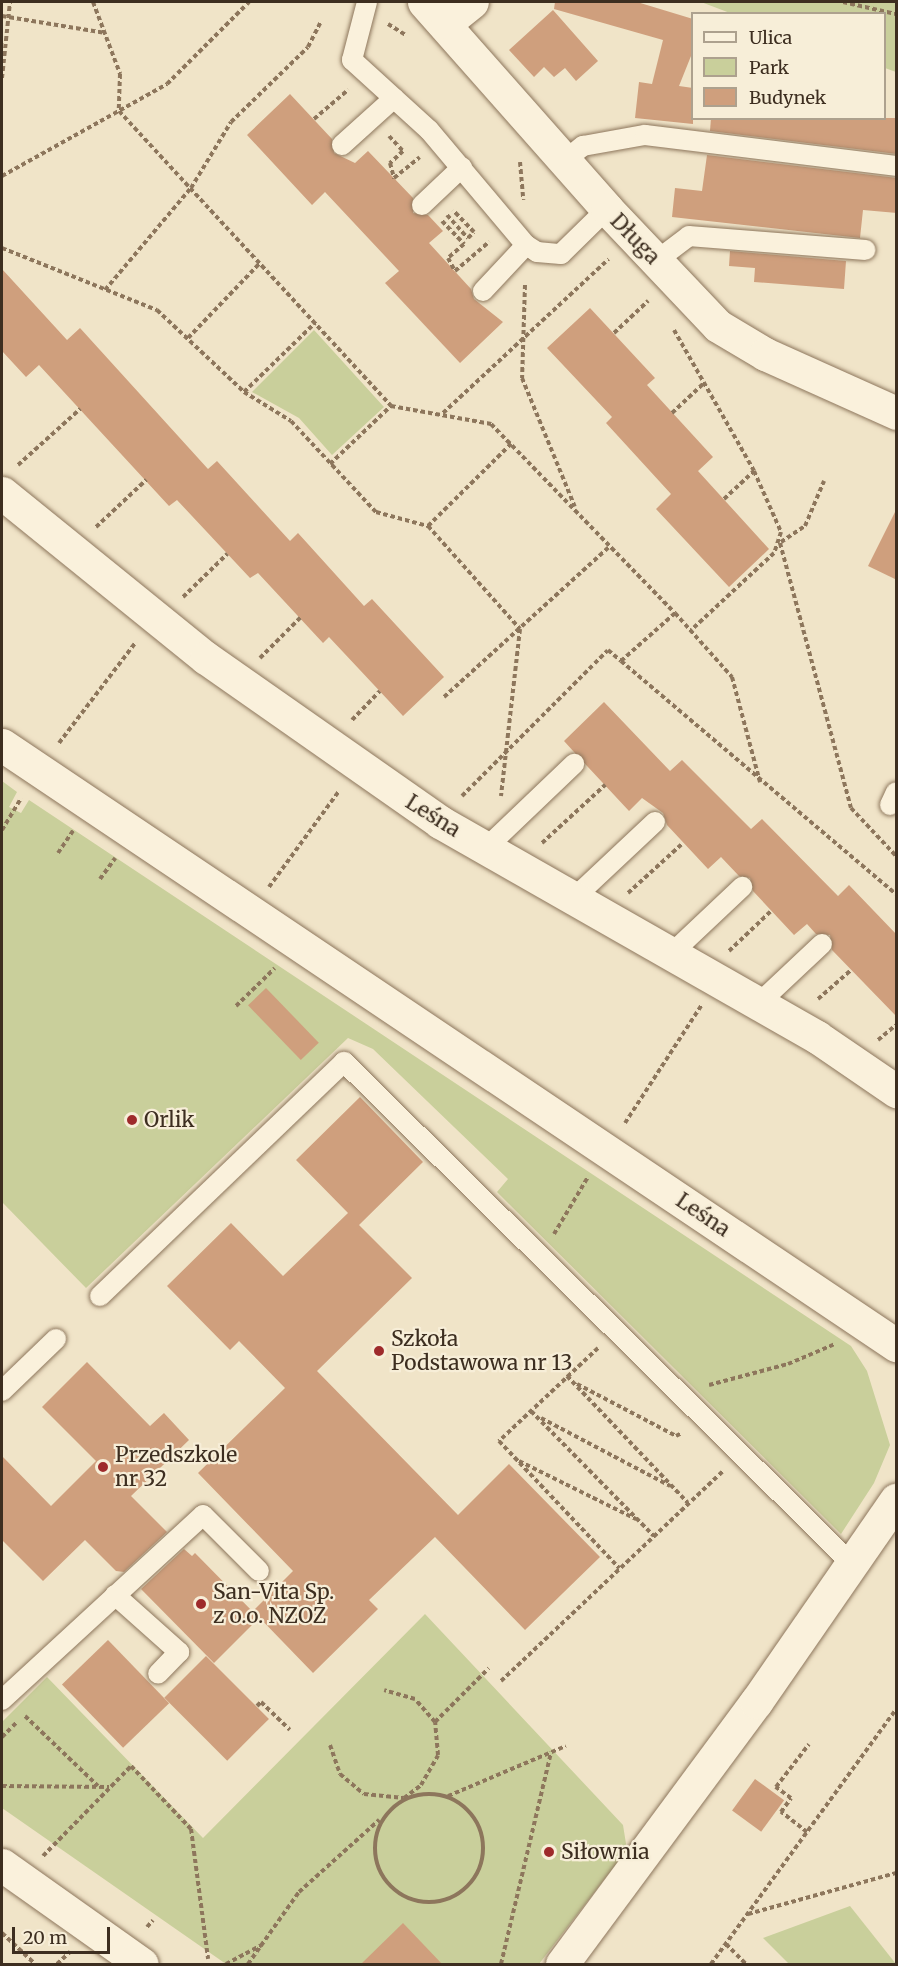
<!DOCTYPE html>
<html>
<head>
<meta charset="utf-8">
<style>
  body { margin:0 }
  #map { position:relative; width:898px; height:1966px; overflow:hidden; background:#f0e4c8; font-family:Merriweather,serif }
  div>[style] { position:absolute }
  [style*='--x'] { left:calc(var(--x)*1px); top:calc(var(--y)*1px); width:calc(var(--w)*1px); rotate:calc(var(--a)*1deg) }
  .green>* { inset:0; background:#c9cf9b }
  .building>* { inset:0; background:#cf9f7d; transform-origin:0 0 }
  .path>* { height:4px; margin-top:-2px; transform-origin:0; background:repeating-linear-gradient(90deg,#8d765c 0 4.5px,transparent 0 7.5px) }
  .path>.ring { margin:-2px; padding:0; box-sizing:content-box; background:none; border:4px solid #8d765c; border-radius:50% }
  .roads { filter:drop-shadow(0 0 2px #8d765c) drop-shadow(0 0 2px #8d765c) }
  .service>* { height:20px; margin:-10px; padding:0 10px; transform-origin:10px; border-radius:10px; background:#faf1dc }
  .minor>* { height:33px; margin:-16.5px; padding:0 16.5px; transform-origin:16.5px; border-radius:16.5px; background:#faf1dc }
  .dots>* { width:16px; height:16px; translate:-50% -50%; box-sizing:border-box; border:3px solid #f7eed8; border-radius:50% }
  span { translate:-50% -50%; white-space:nowrap; text-align:center; line-height:1.15; -webkit-text-stroke:4.5px #f7eed8; paint-order:stroke }
  .street-label { font-size:21px; color:#3d2e20 }
  .poi-label { font-size:21px; color:#3d2e20 }
  .left { translate:0 -50%; text-align:left }
  .frame { position:absolute; inset:0; border:3px solid #3d2e20; pointer-events:none }
  .legend { position:absolute; left:691px; top:12px; width:195px; height:108px; box-sizing:border-box; background:#f7eed8; border:2px solid #ada18e; margin:0; padding:8px 10px; list-style:none; font-size:18px; color:#3d2e20 }
  .legend li { display:flex; align-items:center; gap:12px; height:30px }
  .legend b { width:30px; border:2px solid #ada18e }
  .scale { position:absolute; left:12px; top:1927px; width:98px; height:27px; box-sizing:border-box; border:3px solid #3d2e20; border-top:0; padding-left:8px; font-size:18px; line-height:21px; white-space:nowrap; color:#3d2e20; -webkit-text-stroke:4px #f7eed8; paint-order:stroke }
</style>
</head>
<body>
<div id="map">
  <div class="green">
    <i style="clip-path:polygon(701px 2px,896px 2px,896px 72px,885px 68px,884px 14px,730px 13px)"></i>
    <i style="clip-path:polygon(314px 330px,384px 407px,332px 455px,299px 418px,252px 392px)"></i>
    <i style="clip-path:polygon(2px 781px,17px 792px,9px 807px,21px 813px,29px 800px,851px 1346px,867px 1371px,890px 1445px,874px 1483px,841px 1534px,497px 1192px,508px 1179px,373px 1049px,348px 1038px,86px 1288px,2px 1202px)"></i>
    <i style="clip-path:polygon(425px 1614px,623px 1825px,627px 1850px,539px 1964px,226px 1964px,2px 1808px,2px 1722px,47px 1677px,203px 1838px)"></i>
    <i style="clip-path:polygon(850px 1906px,896px 1964px,789px 1964px,763px 1938px)"></i>
  </div>
  <div class="building">
    <i style="clip-path:polygon(555px 2px,637px 2px,693px 19px,693px 51px,679px 86px,693px 88px,693px 124px,635px 118px,639px 82px,652px 84px,663px 40px,554px 9px)"></i>
    <i style="clip-path:polygon(553px 10px,598px 61px,576px 81px,565px 68px,554px 77px,544px 67px,534px 77px,509px 50px)"></i>
    <i style="clip-path:polygon(290px 94px,332px 139px,334px 153px,355px 163px,368px 151px,413px 198px,413px 213px,428px 215px,443px 231px,429px 243px,471px 289px,474px 299px,503px 322px,460px 363px,385px 283px,399px 271px,325px 192px,312px 205px,247px 135px)"></i>
    <i style="clip-path:polygon(711px 118px,897px 118px,897px 154px,710px 131px)"></i>
    <i style="clip-path:polygon(707px 155px,897px 178px,897px 213px,863px 210px,860px 238px,672px 217px,675px 188px,702px 191px)"></i>
    <i style="clip-path:polygon(730px 251px,846px 261px,844px 289px,754px 282px,755px 268px,729px 266px)"></i>
    <i style="clip-path:polygon(2px 269px,67px 340px,80px 328px,208px 469px,217px 461px,290px 541px,298px 533px,364px 606px,372px 599px,444px 677px,403px 716px,329px 637px,323px 643px,258px 573px,250px 578px,177px 500px,169px 506px,39px 365px,26px 377px,2px 351px)"></i>
    <i style="clip-path:polygon(590px 308px,655px 378px,647px 385px,713px 457px,698px 471px,769px 549px,729px 587px,656px 509px,671px 494px,606px 423px,612px 417px,547px 348px)"></i>
    <i style="clip-path:polygon(897px 508px,897px 580px,868px 566px)"></i>
    <i style="clip-path:polygon(604px 702px,670px 771px,682px 760px,751px 829px,762px 819px,838px 896px,849px 885px,897px 935px,897px 1017px,832px 950px,830px 935px,816px 934px,807px 924px,794px 935px,753px 891px,750px 878px,739px 876px,721px 857px,708px 869px,667px 825px,663px 813px,642px 798px,629px 811px,574px 752px,564px 741px)"></i>
    <i style="left:266px;top:988px;width:76px;height:25px;rotate:46deg"></i>
    <i style="clip-path:polygon(360px 1097px,423px 1162px,359px 1225px,412px 1278px,317px 1371px,458px 1515px,509px 1464px,600px 1557px,525px 1630px,435px 1537px,369px 1600px,378px 1609px,313px 1673px,253px 1611px,293px 1571px,198px 1473px,285px 1388px,239px 1341px,230px 1350px,167px 1286px,231px 1223px,283px 1276px,348px 1213px,296px 1160px)"></i>
    <i style="clip-path:polygon(87px 1362px,150px 1426px,164px 1413px,189px 1440px,131px 1496px,167px 1532px,124px 1572px,116px 1571px,85px 1540px,43px 1581px,2px 1540px,2px 1456px,51px 1506px,96px 1461px,42px 1407px)"></i>
    <i style="clip-path:polygon(184px 1549px,192px 1556px,195px 1553px,259px 1618px,214px 1663px,141px 1589px)"></i>
    <i style="left:108px;top:1640px;width:88px;height:64px;rotate:46deg"></i>
    <i style="left:206px;top:1656px;width:89px;height:59px;rotate:45deg"></i>
    <i style="left:755px;top:1779px;width:36px;height:39px;rotate:36deg"></i>
    <i style="clip-path:polygon(403px 1923px,443px 1965px,360px 1965px)"></i>
  </div>
  <div class="path">
    <i style="--x:93;--y:2;--w:77;--a:69.4"></i>
    <i style="--x:120;--y:74;--w:37;--a:92"></i>
    <i style="--x:119;--y:111;--w:401;--a:47.3"></i>
    <i style="--x:391;--y:406;--w:102;--a:10.2"></i>
    <i style="--x:491;--y:424;--w:264;--a:45.8"></i>
    <i style="--x:675;--y:613;--w:86;--a:48.3"></i>
    <i style="--x:732;--y:677;--w:109;--a:75.1"></i>
    <i style="--x:843;--y:2;--w:54;--a:12.8"></i>
    <i style="--x:2;--y:16;--w:105;--a:9.3"></i>
    <i style="--x:388;--y:24;--w:22;--a:32"></i>
    <i style="--x:2;--y:78;--w:76;--a:-84"></i>
    <i style="--x:314;--y:119;--w:45;--a:-40.5"></i>
    <i style="--x:389;--y:136;--w:21;--a:47"></i>
    <i style="--x:403;--y:151;--w:18;--a:137"></i>
    <i style="--x:390;--y:163;--w:16;--a:75"></i>
    <i style="--x:394;--y:178;--w:33;--a:-39"></i>
    <i style="--x:520;--y:162;--w:38;--a:85"></i>
    <i style="--x:2;--y:176;--w:189;--a:-29.1"></i>
    <i style="--x:167;--y:84;--w:116;--a:-45"></i>
    <i style="--x:447;--y:215;--w:31;--a:48"></i>
    <i style="--x:468;--y:238;--w:8;--a:-45"></i>
    <i style="--x:474;--y:232;--w:30;--a:-134"></i>
    <i style="--x:442;--y:221;--w:32;--a:46"></i>
    <i style="--x:464;--y:244;--w:21;--a:139"></i>
    <i style="--x:448;--y:258;--w:15;--a:62"></i>
    <i style="--x:455;--y:271;--w:45;--a:-40.5"></i>
    <i style="--x:2;--y:248;--w:167;--a:21.8"></i>
    <i style="--x:157;--y:310;--w:120;--a:43.3"></i>
    <i style="--x:244;--y:392;--w:55;--a:31.7"></i>
    <i style="--x:291;--y:421;--w:125;--a:47"></i>
    <i style="--x:376;--y:512;--w:54;--a:15.1"></i>
    <i style="--x:428;--y:526;--w:138;--a:48.2"></i>
    <i style="--x:520;--y:629;--w:168;--a:96.5"></i>
    <i style="--x:525;--y:285;--w:93;--a:91.8"></i>
    <i style="--x:522;--y:378;--w:139;--a:67.7"></i>
    <i style="--x:105;--y:290;--w:133;--a:-49.9"></i>
    <i style="--x:191;--y:188;--w:77;--a:-58.8"></i>
    <i style="--x:231;--y:122;--w:107;--a:-44.2"></i>
    <i style="--x:308;--y:47;--w:27;--a:-63"></i>
    <i style="--x:674;--y:330;--w:162;--a:60.4"></i>
    <i style="--x:754;--y:471;--w:67;--a:66.1"></i>
    <i style="--x:781;--y:532;--w:22;--a:108"></i>
    <i style="--x:774;--y:553;--w:113;--a:137.1"></i>
    <i style="--x:614;--y:333;--w:47;--a:-43.3"></i>
    <i style="--x:188;--y:338;--w:104;--a:-46.2"></i>
    <i style="--x:244;--y:392;--w:99;--a:-44.2"></i>
    <i style="--x:443;--y:413;--w:226;--a:-42.9"></i>
    <i style="--x:672;--y:413;--w:45;--a:-43.2"></i>
    <i style="--x:330;--y:464;--w:84;--a:-43.6"></i>
    <i style="--x:18;--y:465;--w:84;--a:-42.1"></i>
    <i style="--x:724;--y:499;--w:41;--a:-43"></i>
    <i style="--x:428;--y:526;--w:117;--a:-44.7"></i>
    <i style="--x:96;--y:527;--w:69;--a:-43.2"></i>
    <i style="--x:781;--y:542;--w:29;--a:-34"></i>
    <i style="--x:805;--y:526;--w:49;--a:-67.1"></i>
    <i style="--x:780;--y:543;--w:274;--a:75"></i>
    <i style="--x:851;--y:808;--w:66;--a:46.8"></i>
    <i style="--x:183;--y:597;--w:62;--a:-44.3"></i>
    <i style="--x:260;--y:658;--w:57;--a:-45"></i>
    <i style="--x:621;--y:661;--w:360;--a:40.3"></i>
    <i style="--x:444;--y:697;--w:223;--a:-42.3"></i>
    <i style="--x:352;--y:720;--w:40;--a:-46"></i>
    <i style="--x:59;--y:743;--w:127;--a:-52.7"></i>
    <i style="--x:462;--y:796;--w:206;--a:-45"></i>
    <i style="--x:608;--y:650;--w:17;--a:40"></i>
    <i style="--x:621;--y:661;--w:72;--a:-41.6"></i>
    <i style="--x:2;--y:830;--w:37;--a:-59"></i>
    <i style="--x:542;--y:843;--w:86;--a:-42.6"></i>
    <i style="--x:58;--y:853;--w:27;--a:-56"></i>
    <i style="--x:100;--y:879;--w:26;--a:-54"></i>
    <i style="--x:269;--y:887;--w:119;--a:-53.9"></i>
    <i style="--x:628;--y:893;--w:74;--a:-42.3"></i>
    <i style="--x:729;--y:951;--w:58;--a:-43.6"></i>
    <i style="--x:818;--y:999;--w:44;--a:-41.3"></i>
    <i style="--x:236;--y:1006;--w:54;--a:-44.3"></i>
    <i style="--x:878;--y:1040;--w:23;--a:-40"></i>
    <i style="--x:625;--y:1123;--w:140;--a:-57"></i>
    <i style="--x:554;--y:1234;--w:66;--a:-59.2"></i>
    <i style="--x:598;--y:1348;--w:136;--a:136.8"></i>
    <i style="--x:499;--y:1441;--w:175;--a:46.6"></i>
    <i style="--x:567;--y:1376;--w:175;--a:46.4"></i>
    <i style="--x:577;--y:1384;--w:112;--a:27.7"></i>
    <i style="--x:676;--y:1436;--w:7;--a:-27"></i>
    <i style="--x:709;--y:1385;--w:82;--a:-14.9"></i>
    <i style="--x:788;--y:1364;--w:51;--a:-23.1"></i>
    <i style="--x:531;--y:1411;--w:175;--a:45.5"></i>
    <i style="--x:541;--y:1418;--w:146;--a:27.8"></i>
    <i style="--x:519;--y:1461;--w:131;--a:26.4"></i>
    <i style="--x:501;--y:1681;--w:306;--a:-43.4"></i>
    <i style="--x:257;--y:1706;--w:6;--a:-45"></i>
    <i style="--x:261;--y:1702;--w:40;--a:44"></i>
    <i style="--x:25;--y:1716;--w:101;--a:43.8"></i>
    <i style="--x:435;--y:1722;--w:76;--a:-45"></i>
    <i style="--x:2;--y:1737;--w:20;--a:-45"></i>
    <i style="--x:330;--y:1745;--w:31;--a:71"></i>
    <i style="--x:340;--y:1774;--w:31;--a:40"></i>
    <i style="--x:364;--y:1794;--w:40;--a:5.7"></i>
    <i style="--x:404;--y:1798;--w:21;--a:-37"></i>
    <i style="--x:421;--y:1785;--w:34;--a:-60"></i>
    <i style="--x:438;--y:1755;--w:33;--a:-95"></i>
    <i style="--x:435;--y:1722;--w:30;--a:-131"></i>
    <i style="--x:415;--y:1699;--w:32;--a:-164"></i>
    <i style="--x:2;--y:1786;--w:107;--a:0.5"></i>
    <i class="ring" style="left:375px;top:1794px;width:104px;height:104px"></i>
    <i style="--x:448;--y:1796;--w:128;--a:-23"></i>
    <i style="--x:807;--y:1832;--w:33;--a:-142"></i>
    <i style="--x:781;--y:1812;--w:17;--a:-54"></i>
    <i style="--x:791;--y:1798;--w:19;--a:-144"></i>
    <i style="--x:776;--y:1787;--w:54;--a:-52.5"></i>
    <i style="--x:43;--y:1856;--w:126;--a:-45.6"></i>
    <i style="--x:131;--y:1766;--w:87;--a:46.4"></i>
    <i style="--x:191;--y:1829;--w:131;--a:82.5"></i>
    <i style="--x:748;--y:1914;--w:154;--a:-15.5"></i>
    <i style="--x:147;--y:1927;--w:9;--a:-49"></i>
    <i style="--x:2;--y:1933;--w:45;--a:43.2"></i>
    <i style="--x:726;--y:1944;--w:28;--a:45"></i>
    <i style="--x:57;--y:1964;--w:18;--a:-43"></i>
    <i style="--x:226;--y:1964;--w:40;--a:-28"></i>
    <i style="--x:248;--y:1964;--w:88;--a:-54.7"></i>
    <i style="--x:299;--y:1892;--w:108;--a:-42"></i>
    <i style="--x:501;--y:1964;--w:218;--a:-76.7"></i>
    <i style="--x:711;--y:1964;--w:315;--a:-54"></i>
  </div>
  <div class="roads">
    <div class="service">
      <i style="--x:367;--y:2;--w:60;--a:104.5"></i>
      <i style="--x:352;--y:60;--w:104;--a:42.3"></i>
      <i style="--x:429;--y:130;--w:150;--a:49.9"></i>
      <i style="--x:526;--y:245;--w:13;--a:32"></i>
      <i style="--x:537;--y:252;--w:24;--a:5"></i>
      <i style="--x:561;--y:254;--w:64;--a:-44.4"></i>
      <i style="--x:342;--y:145;--w:70;--a:-42.1"></i>
      <i style="--x:563;--y:162;--w:26;--a:-39"></i>
      <i style="--x:583;--y:146;--w:63;--a:-10.1"></i>
      <i style="--x:645;--y:135;--w:253;--a:7"></i>
      <i style="--x:422;--y:205;--w:55;--a:-43.5"></i>
      <i style="--x:656;--y:261;--w:41;--a:-37.1"></i>
      <i style="--x:689;--y:236;--w:177;--a:4.5"></i>
      <i style="--x:483;--y:291;--w:63;--a:-46.9"></i>
      <i style="--x:890;--y:805;--w:14;--a:-65"></i>
      <i style="--x:486;--y:848;--w:122;--a:-43.7"></i>
      <i style="--x:574;--y:898;--w:111;--a:-43.2"></i>
      <i style="--x:671;--y:954;--w:98;--a:-43.3"></i>
      <i style="--x:757;--y:1005;--w:89;--a:-43.2"></i>
      <i style="--x:100;--y:1296;--w:338;--a:-43.8"></i>
      <i style="--x:344;--y:1062;--w:716;--a:44.66"></i>
      <i style="--x:2;--y:1391;--w:75;--a:-43.9"></i>
      <i style="--x:115;--y:1595;--w:86;--a:41.7"></i>
      <i style="--x:179;--y:1652;--w:30;--a:134"></i>
      <i style="--x:2;--y:1700;--w:273;--a:-42.6"></i>
      <i style="--x:203;--y:1515;--w:79;--a:45"></i>
    </div>
    <div class="minor">
      <i style="--x:424;--y:2;--w:276;--a:48.5"></i>
      <i style="--x:607;--y:209;--w:161;--a:46.5"></i>
      <i style="--x:718;--y:326;--w:55;--a:30.8"></i>
      <i style="--x:765;--y:354;--w:144;--a:24.2"></i>
      <i style="--x:447;--y:22;--w:32;--a:-39"></i>
      <i style="--x:2;--y:493;--w:262;--a:39"></i>
      <i style="--x:206;--y:658;--w:286;--a:35"></i>
      <i style="--x:440;--y:822;--w:434;--a:29.7"></i>
      <i style="--x:817;--y:1037;--w:96;--a:34.4"></i>
      <i style="--x:2;--y:745;--w:1077;--a:33.87"></i>
      <i style="--x:2;--y:1865;--w:171;--a:35.3"></i>
      <i style="--x:562;--y:1964;--w:326;--a:-53.5"></i>
      <i style="--x:756;--y:1702;--w:246;--a:-55.3"></i>
    </div>
  </div>
  <div class="dots">
    <i style="left:132px;top:1120px;background:#9e2a2b"></i>
    <i style="left:379px;top:1351px;background:#9e2a2b"></i>
    <i style="left:103px;top:1467px;background:#9e2a2b"></i>
    <i style="left:201px;top:1604px;background:#9e2a2b"></i>
    <i style="left:549px;top:1852px;background:#9e2a2b"></i>
  </div>
  <div class="street-label">
    <span style="left:635px;top:239px;rotate:46deg">Długa</span>
    <span style="left:433px;top:816px;rotate:32deg">Leśna</span>
    <span style="left:703px;top:1215px;rotate:34deg">Leśna</span>
  </div>
  <div class="poi-label">
    <span class="left" style="left:144px;top:1120px">Orlik</span>
    <span class="left" style="left:391px;top:1351px">Szkoła<br>Podstawowa nr 13</span>
    <span class="left" style="left:115px;top:1467px">Przedszkole<br>nr 32</span>
    <span class="left" style="left:213px;top:1604px">San-Vita Sp.<br>z o.o. NZOZ</span>
    <span class="left" style="left:561px;top:1852px">Siłownia</span>
  </div>
  <div class="frame"></div>
  <ul class="legend">
  <li><b style="height:8px;background:#faf1dc"></b>Ulica</li>
  <li><b style="height:16px;background:#c9cf9b"></b>Park</li>
  <li><b style="height:16px;background:#cf9f7d"></b>Budynek</li>
  </ul>
  <div class="scale">20 m</div>
</div>
</body>
</html>
